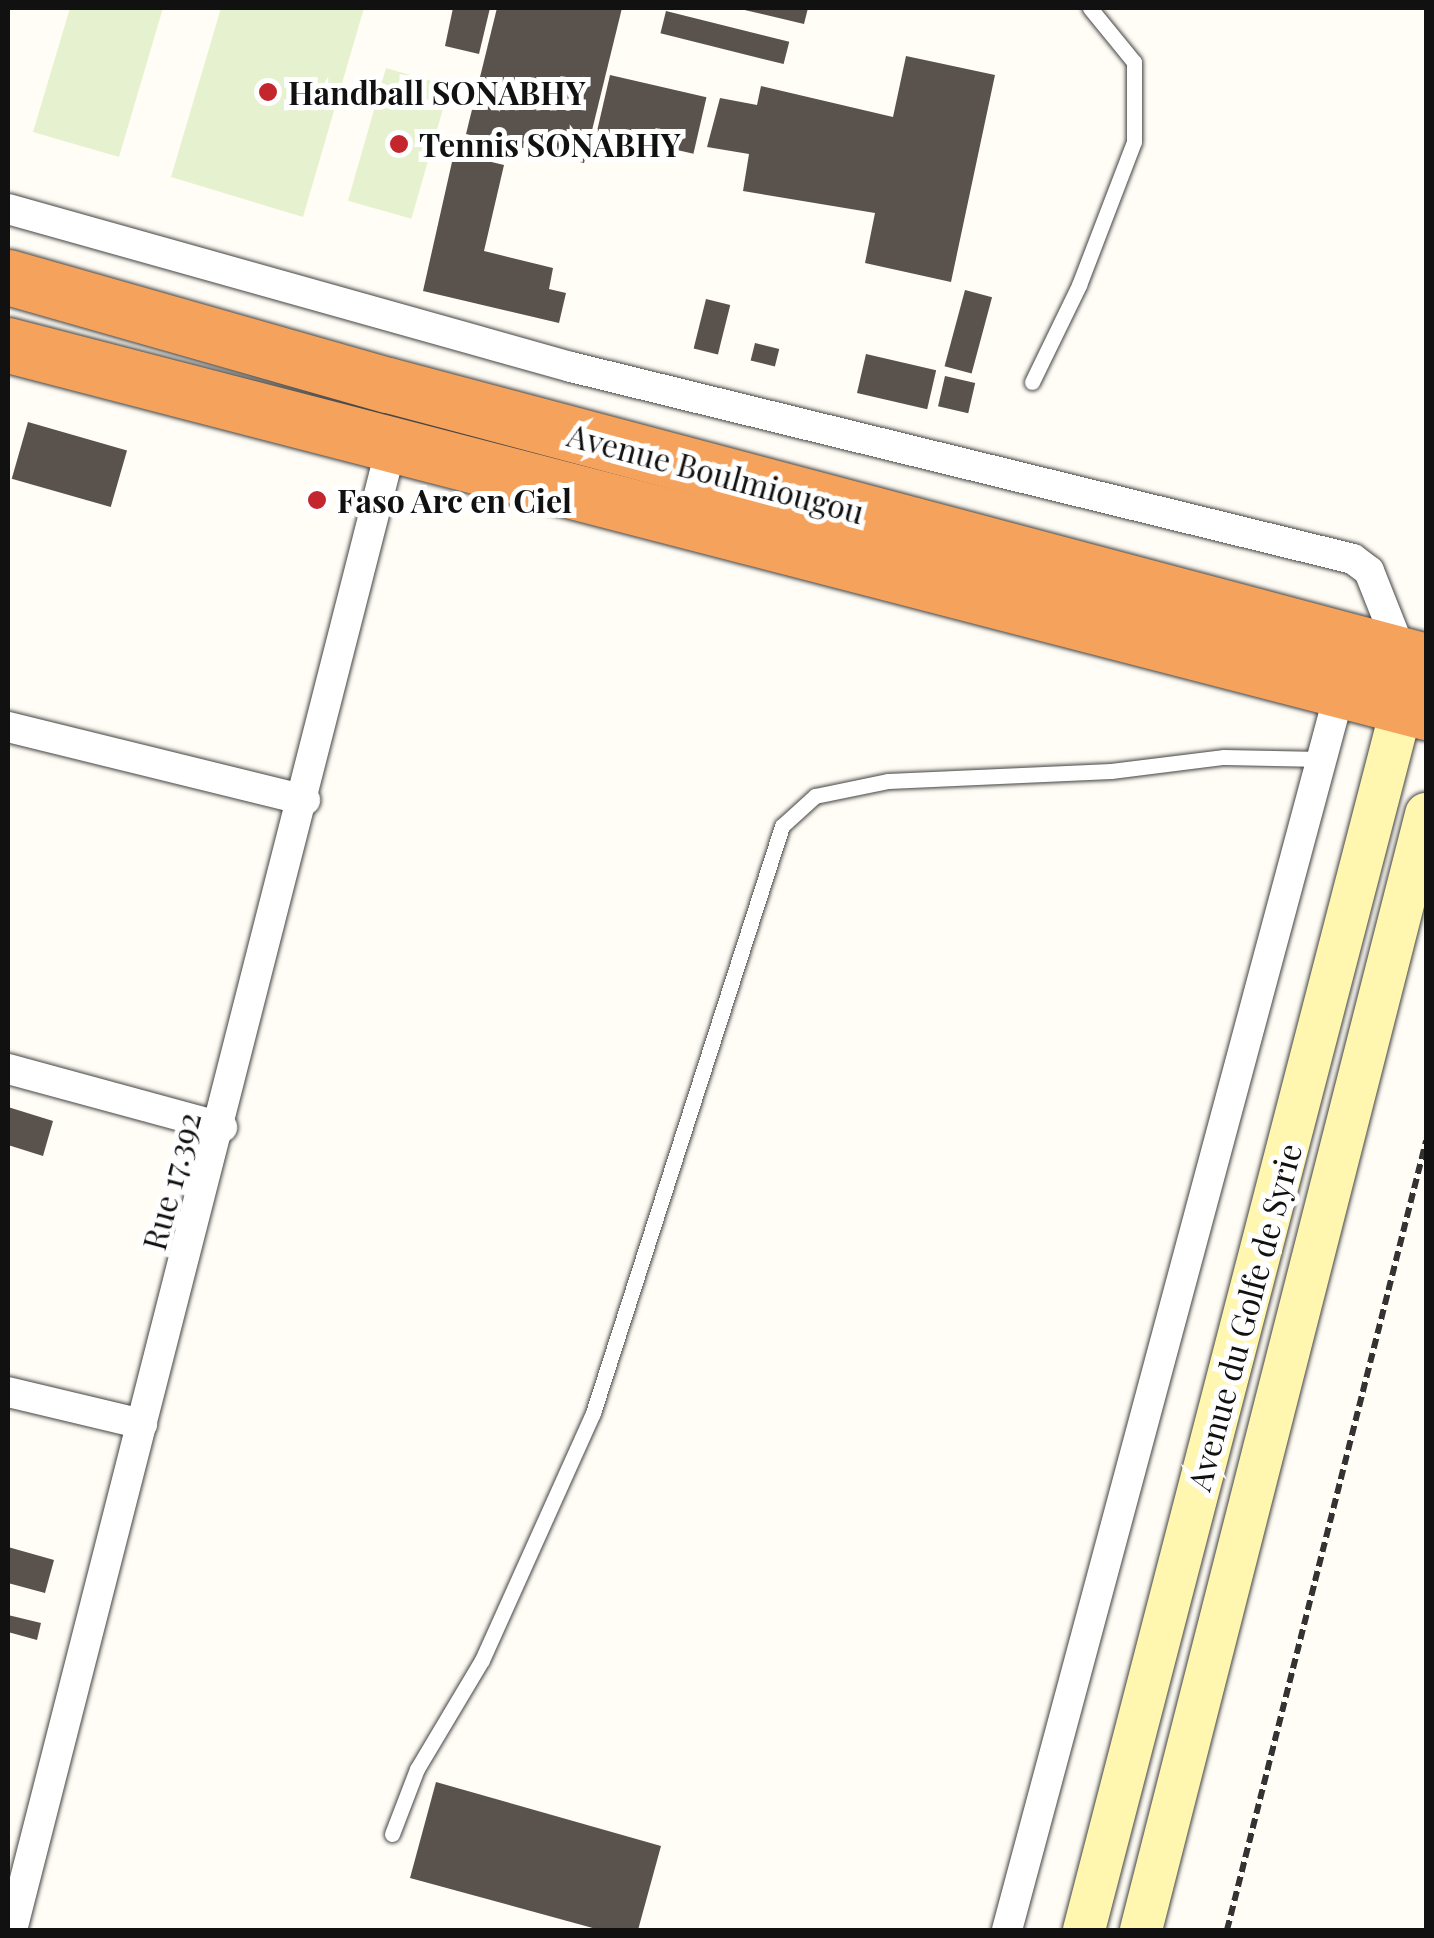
<!DOCTYPE html>
<html>
<head>
<meta charset="utf-8">
<style>
  body { margin:0 }
  #map { position:relative; width:1434px; height:1938px; overflow:hidden; background:#fffdf5; font-family:"Playfair Display",serif }
  div>[style] { position:absolute }
  [style*='--x'] { left:calc(var(--x)*1px); top:calc(var(--y)*1px); width:calc(var(--w)*1px); rotate:calc(var(--a)*1deg) }
  .pitch>* { inset:0; background:#e6f2cf; transform-origin:0 0 }
  .building>* { inset:0; background:#5a524d; transform-origin:0 0 }
  .path>* { height:6px; margin-top:-3px; transform-origin:0; background:repeating-linear-gradient(90deg,#333 0 10px,transparent 0 15px) }
  .roads { filter:drop-shadow(0 0 2px #444) drop-shadow(0 0 2px #444) }
  .lane>* { height:15px; margin:-7.5px; padding:0 7.5px; transform-origin:7.5px; border-radius:7.5px; background:#fff }
  .street>* { height:30px; margin:-15px; padding:0 15px; transform-origin:15px; border-radius:15px; background:#fff }
  .secondary>* { height:42px; margin:-21px; padding:0 21px; transform-origin:21px; border-radius:21px; background:#fff6b0 }
  .highway>* { height:55px; margin:-27.5px; padding:0 27.5px; transform-origin:27.5px; border-radius:27.5px; background:#f5a25d }
  .dots>* { width:28px; height:28px; translate:-50% -50%; box-sizing:border-box; border:5px solid #fff; border-radius:50% }
  span { translate:-50% -50%; white-space:nowrap; text-align:center; line-height:1.15; -webkit-text-stroke:10px #fff; paint-order:stroke }
  .poi-label { font-size:32px; color:#111; font-weight:700 }
  .left { translate:0 -50%; text-align:left }
  .street-label { font-size:32px; color:#111 }
  .frame { position:absolute; inset:0; border:10px solid #111; pointer-events:none }
</style>
</head>
<body>
<div id="map">
  <div class="pitch">
    <i style="clip-path:polygon(70px 8px,163px 8px,119px 157px,33px 132px)"></i>
    <i style="clip-path:polygon(221px 8px,364px 8px,303px 217px,171px 177px)"></i>
    <i style="left:386px;top:68px;width:66px;height:138px;rotate:16deg"></i>
  </div>
  <div class="building">
    <i style="clip-path:polygon(453px 8px,490px 8px,479px 54px,445px 46px)"></i>
    <i style="clip-path:polygon(497px 8px,622px 8px,584px 163px,466px 134px)"></i>
    <i style="clip-path:polygon(736px 8px,808px 8px,804px 24px)"></i>
    <i style="left:666px;top:11px;width:127px;height:23px;rotate:14deg"></i>
    <i style="clip-path:polygon(906px 56px,995px 75px,951px 282px,865px 263px,875px 213px,743px 191px,749px 154px,707px 147px,720px 98px,757px 105px,761px 86px,893px 117px)"></i>
    <i style="left:610px;top:75px;width:99px;height:58px;rotate:13deg"></i>
    <i style="clip-path:polygon(454px 153px,504px 165px,484px 251px,553px 268px,549px 289px,566px 293px,559px 323px,423px 291px)"></i>
    <i style="left:965px;top:290px;width:28px;height:79px;rotate:15deg"></i>
    <i style="left:706px;top:299px;width:25px;height:51px;rotate:14deg"></i>
    <i style="left:755px;top:343px;width:25px;height:18px;rotate:14deg"></i>
    <i style="left:866px;top:354px;width:72px;height:40px;rotate:13deg"></i>
    <i style="left:945px;top:376px;width:31px;height:31px;rotate:13deg"></i>
    <i style="left:28px;top:422px;width:103px;height:59px;rotate:16deg"></i>
    <i style="clip-path:polygon(8px 1107px,53px 1121px,43px 1156px,8px 1145px)"></i>
    <i style="clip-path:polygon(8px 1547px,54px 1560px,45px 1593px,8px 1583px)"></i>
    <i style="clip-path:polygon(8px 1615px,41px 1623px,37px 1640px,8px 1632px)"></i>
    <i style="clip-path:polygon(436px 1782px,661px 1846px,638px 1930px,600px 1930px,410px 1878px)"></i>
  </div>
  <div class="path">
    <i style="--x:1227;--y:1930;--w:814;--a:-75.84"></i>
  </div>
  <div class="roads">
    <div class="lane">
      <i style="--x:1032;--y:382;--w:108;--a:-64.1"></i>
      <i style="--x:1079;--y:285;--w:153;--a:-69"></i>
      <i style="--x:1134;--y:142;--w:80;--a:-90"></i>
      <i style="--x:1134;--y:62;--w:70;--a:-129.2"></i>
      <i style="--x:392;--y:1834;--w:70;--a:-69"></i>
      <i style="--x:417;--y:1769;--w:127;--a:-59.2"></i>
      <i style="--x:482;--y:1660;--w:271;--a:-65.8"></i>
      <i style="--x:593;--y:1413;--w:617;--a:-72.15"></i>
      <i style="--x:782;--y:826;--w:45;--a:-42.3"></i>
      <i style="--x:815;--y:796;--w:75;--a:-11.6"></i>
      <i style="--x:888;--y:781;--w:223;--a:-2.6"></i>
      <i style="--x:1111;--y:771;--w:114;--a:-7.1"></i>
      <i style="--x:1224;--y:757;--w:98;--a:1.2"></i>
    </div>
    <div class="street">
      <i style="--x:8;--y:209;--w:585;--a:15.68"></i>
      <i style="--x:571;--y:367;--w:805;--a:13.79"></i>
      <i style="--x:1353;--y:559;--w:20;--a:37"></i>
      <i style="--x:1369;--y:571;--w:92;--a:68.4"></i>
      <i style="--x:8;--y:727;--w:306;--a:13.8"></i>
      <i style="--x:8;--y:1069;--w:222;--a:15.2"></i>
      <i style="--x:8;--y:1392;--w:138;--a:13.4"></i>
      <i style="--x:12;--y:1930;--w:1531;--a:-75.66"></i>
      <i style="--x:1007;--y:1930;--w:1287;--a:-74.96"></i>
    </div>
    <div class="secondary">
      <i style="--x:1084;--y:1930;--w:1268;--a:-75.43"></i>
      <i style="--x:1403;--y:703;--w:26;--a:-90"></i>
      <i style="--x:1141;--y:1930;--w:1152;--a:-75.67"></i>
    </div>
    <div class="highway">
      <i style="--x:8;--y:277;--w:395;--a:15.9"></i>
      <i style="--x:388;--y:385;--w:1074;--a:14.89"></i>
      <i style="--x:8;--y:345;--w:1465;--a:14.51"></i>
    </div>
  </div>
  <div class="dots">
    <i style="left:268px;top:92px;background:#c4262e"></i>
    <i style="left:399px;top:144px;background:#c4262e"></i>
    <i style="left:317px;top:500px;background:#c4262e"></i>
  </div>
  <div class="poi-label">
    <span class="left" style="left:288px;top:92px">Handball SONABHY</span>
    <span class="left" style="left:419px;top:144px">Tennis SONABHY</span>
    <span class="left" style="left:337px;top:500px">Faso Arc en Ciel</span>
  </div>
  <div class="street-label">
    <span style="left:716px;top:473px;rotate:15deg">Avenue Boulmiougou</span>
    <span style="left:171px;top:1181px;rotate:-75deg">Rue 17.392</span>
    <span style="left:1244px;top:1317px;rotate:-75deg">Avenue du Golfe de Syrie</span>
  </div>
  <div class="frame"></div>
</div>
</body>
</html>
